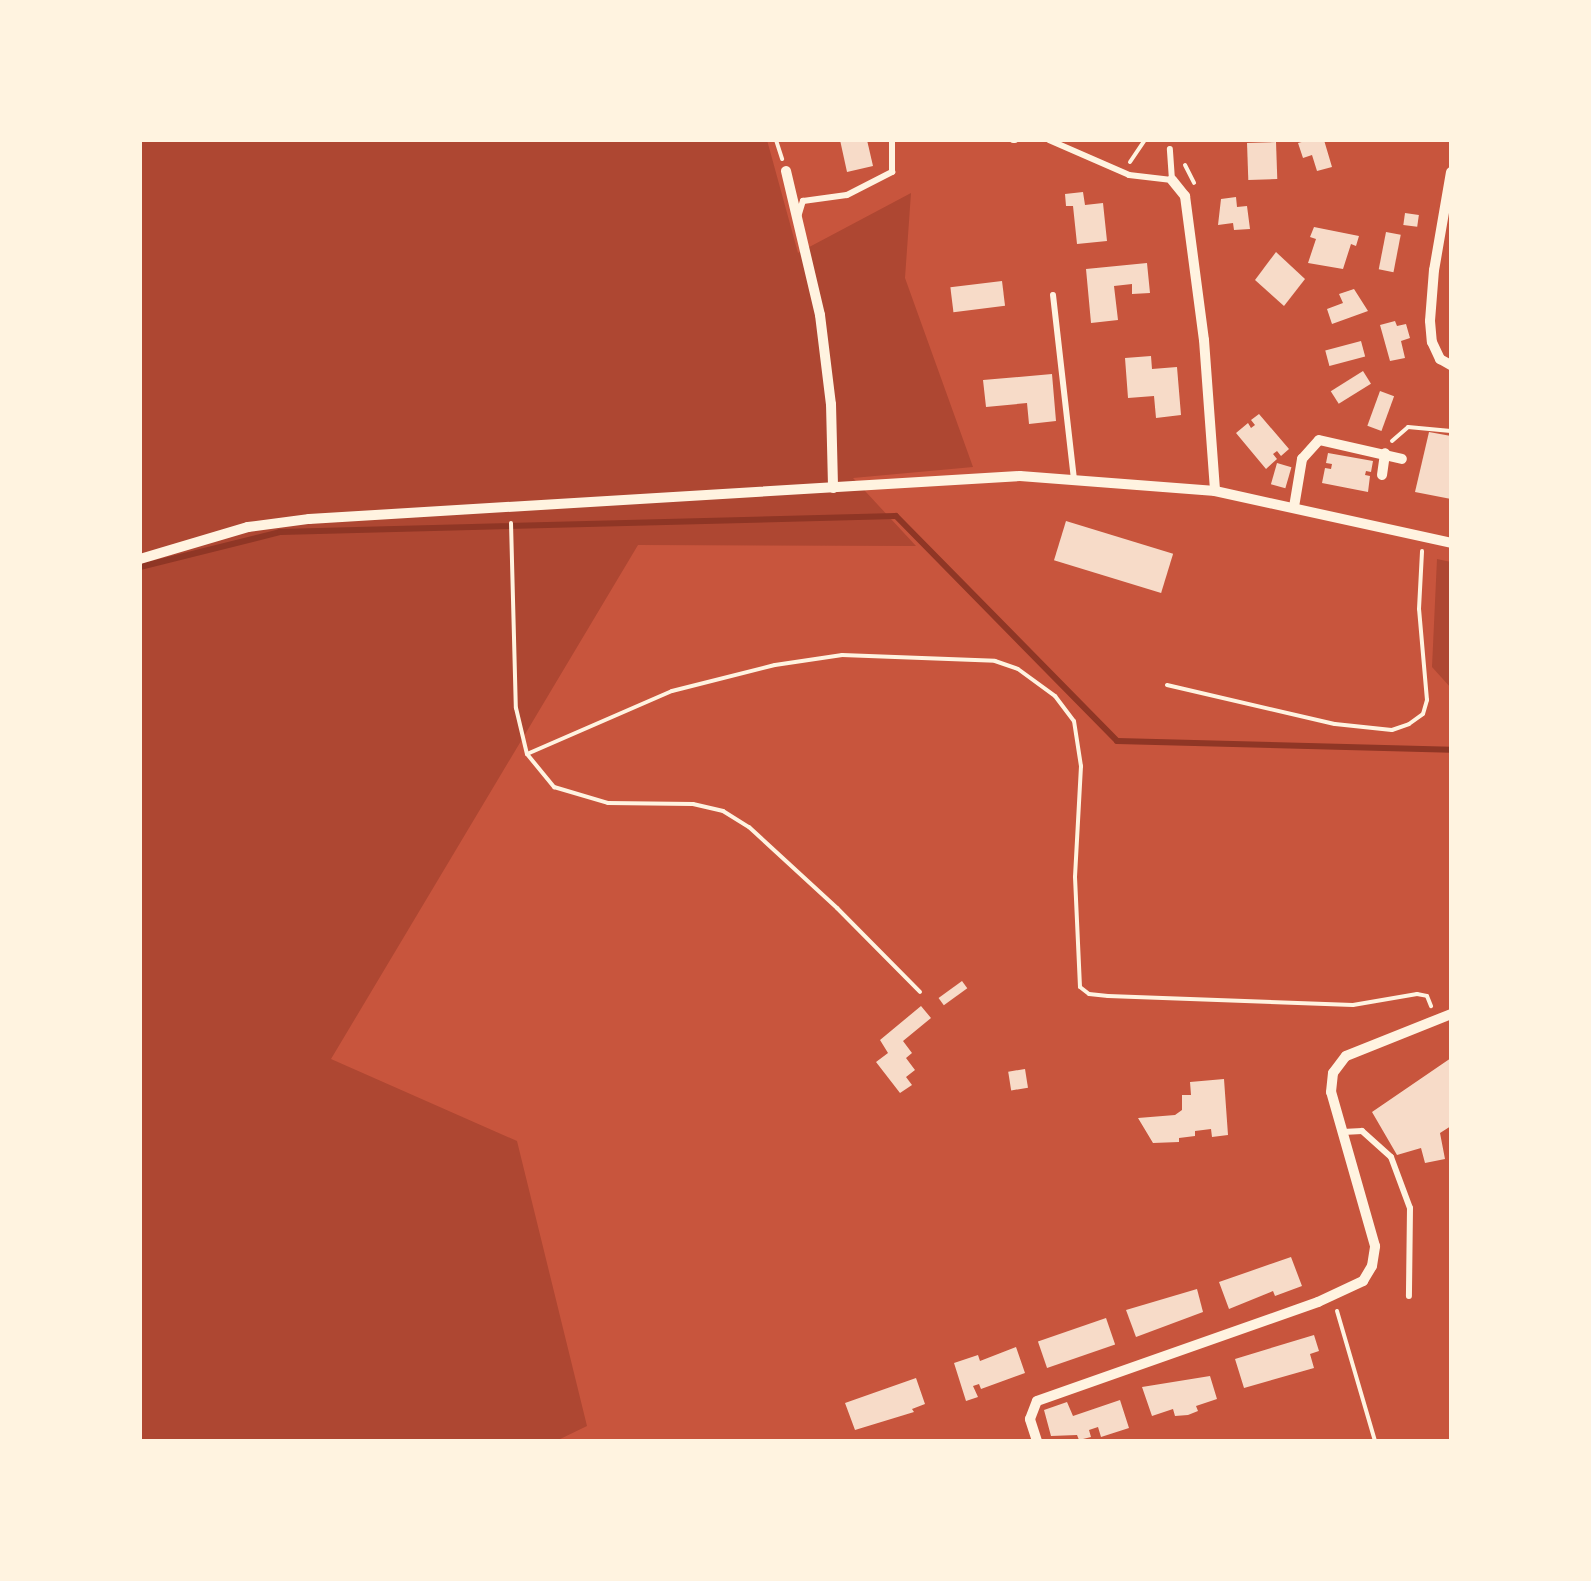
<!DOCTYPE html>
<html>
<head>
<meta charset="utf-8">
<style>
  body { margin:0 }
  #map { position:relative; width:1591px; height:1581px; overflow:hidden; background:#c8553d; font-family:"Zilla Slab",serif }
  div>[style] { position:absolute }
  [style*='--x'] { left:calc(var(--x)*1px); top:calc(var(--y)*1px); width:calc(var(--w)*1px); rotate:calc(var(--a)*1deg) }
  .green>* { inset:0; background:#ae4732 }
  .stream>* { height:6px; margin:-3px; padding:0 3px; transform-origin:3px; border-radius:3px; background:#8f3625 }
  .building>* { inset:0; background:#f7dbc8; transform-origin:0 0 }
  .path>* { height:4px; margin:-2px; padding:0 2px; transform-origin:2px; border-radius:2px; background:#fff3e0 }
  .service>* { height:6px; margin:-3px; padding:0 3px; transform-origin:3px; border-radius:3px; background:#fff3e0 }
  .minor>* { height:10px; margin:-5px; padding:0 5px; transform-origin:5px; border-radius:5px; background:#fff3e0 }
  span { translate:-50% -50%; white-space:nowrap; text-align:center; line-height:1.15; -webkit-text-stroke:8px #fff3e0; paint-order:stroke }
  .frame { position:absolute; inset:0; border:142px solid #fff3e0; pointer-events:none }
</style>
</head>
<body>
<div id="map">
  <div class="green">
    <i style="clip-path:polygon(140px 140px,767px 140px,798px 253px,911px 193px,905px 278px,973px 467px,853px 478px,916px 546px,638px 545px,331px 1059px,517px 1141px,587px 1426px,556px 1441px,140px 1441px)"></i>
    <i style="clip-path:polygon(1437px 559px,1451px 562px,1451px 688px,1432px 667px)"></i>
  </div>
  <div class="stream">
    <i style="--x:140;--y:567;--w:144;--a:-14"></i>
    <i style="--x:280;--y:532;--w:616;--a:-1.49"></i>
    <i style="--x:896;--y:516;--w:315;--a:45.5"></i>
    <i style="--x:1117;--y:741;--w:334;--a:1.5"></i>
  </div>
  <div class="building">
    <i style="clip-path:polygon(840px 140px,867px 140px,873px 166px,847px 172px)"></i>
    <i style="clip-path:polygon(1309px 140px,1324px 140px,1332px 167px,1317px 171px,1312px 155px,1303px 158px,1298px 143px)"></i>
    <i style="left:1276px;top:142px;width:37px;height:29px;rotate:88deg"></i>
    <i style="clip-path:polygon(1083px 192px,1085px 205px,1103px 203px,1107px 241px,1077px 244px,1073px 206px,1066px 206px,1065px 194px)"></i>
    <i style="clip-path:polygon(1236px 197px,1237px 207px,1247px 206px,1250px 229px,1234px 230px,1233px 223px,1218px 225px,1221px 199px)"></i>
    <i style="left:1405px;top:213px;width:14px;height:12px;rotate:8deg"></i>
    <i style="clip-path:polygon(1314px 227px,1359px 236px,1356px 246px,1351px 244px,1343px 269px,1308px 263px,1316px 239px,1310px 237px)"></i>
    <i style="left:1386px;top:232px;width:15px;height:38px;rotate:11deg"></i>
    <i style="clip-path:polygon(1276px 252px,1305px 279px,1284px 306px,1255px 280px)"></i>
    <i style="clip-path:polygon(1147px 263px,1150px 293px,1132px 294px,1132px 284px,1114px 286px,1118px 320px,1091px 323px,1086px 269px)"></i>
    <i style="left:1002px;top:281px;width:25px;height:52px;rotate:83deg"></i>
    <i style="clip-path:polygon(1354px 289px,1368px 311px,1332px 324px,1327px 309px,1343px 303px,1339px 294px)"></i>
    <i style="clip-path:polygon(1395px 321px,1397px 326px,1406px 324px,1410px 338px,1401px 341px,1405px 358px,1390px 361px,1380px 325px)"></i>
    <i style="left:1361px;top:341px;width:16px;height:37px;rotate:75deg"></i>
    <i style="clip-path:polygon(1151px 356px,1152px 369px,1177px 367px,1181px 415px,1156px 418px,1154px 396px,1128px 398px,1125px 358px)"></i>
    <i style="left:1363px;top:371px;width:15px;height:38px;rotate:58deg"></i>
    <i style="clip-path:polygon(1052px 374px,1056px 421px,1029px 424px,1027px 403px,986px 407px,983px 380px)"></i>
    <i style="left:1380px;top:391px;width:15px;height:37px;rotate:20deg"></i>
    <i style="clip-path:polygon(1259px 414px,1289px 449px,1281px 456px,1277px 451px,1273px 454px,1277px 459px,1266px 469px,1236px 433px,1248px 423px,1251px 428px,1255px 425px,1251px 420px)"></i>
    <i style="clip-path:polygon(1429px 432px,1451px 436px,1451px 499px,1415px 492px)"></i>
    <i style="clip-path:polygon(1328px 453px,1373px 461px,1371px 472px,1366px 471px,1365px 475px,1370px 476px,1368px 492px,1322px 483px,1325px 468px,1331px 469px,1332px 464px,1326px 463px)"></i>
    <i style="left:1277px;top:463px;width:15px;height:22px;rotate:16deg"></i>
    <i style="left:1066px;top:521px;width:112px;height:41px;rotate:17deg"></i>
    <i style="left:962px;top:981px;width:9px;height:29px;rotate:54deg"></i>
    <i style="clip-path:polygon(921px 1006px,931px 1018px,903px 1041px,912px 1053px,906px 1058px,915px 1070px,906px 1077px,912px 1085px,900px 1093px,876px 1062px,888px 1053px,880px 1040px)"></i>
    <i style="clip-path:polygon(1451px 1058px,1451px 1126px,1440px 1133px,1445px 1159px,1425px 1163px,1421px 1148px,1397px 1155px,1372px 1112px)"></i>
    <i style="left:1025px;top:1069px;width:19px;height:17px;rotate:81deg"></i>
    <i style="clip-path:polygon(1224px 1079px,1228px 1135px,1212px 1137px,1211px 1129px,1195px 1131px,1195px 1136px,1179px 1138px,1179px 1142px,1153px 1143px,1138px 1118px,1175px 1115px,1182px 1110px,1182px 1095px,1191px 1095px,1190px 1082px)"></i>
    <i style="clip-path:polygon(1291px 1257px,1302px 1286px,1275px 1296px,1273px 1291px,1229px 1309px,1219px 1282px)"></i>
    <i style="clip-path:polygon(1197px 1289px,1203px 1312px,1136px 1337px,1126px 1310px)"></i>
    <i style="left:1106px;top:1318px;width:28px;height:72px;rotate:71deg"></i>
    <i style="clip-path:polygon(1314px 1335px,1319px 1351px,1310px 1354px,1314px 1368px,1244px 1388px,1235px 1359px)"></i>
    <i style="clip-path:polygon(1016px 1347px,1025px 1373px,981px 1389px,979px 1384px,973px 1386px,978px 1397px,966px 1401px,954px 1363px,978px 1355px,980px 1361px)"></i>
    <i style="clip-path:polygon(1210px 1376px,1217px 1399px,1196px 1406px,1198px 1411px,1188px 1415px,1175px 1416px,1173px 1409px,1152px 1416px,1142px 1387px)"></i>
    <i style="clip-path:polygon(916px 1378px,925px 1404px,912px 1409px,914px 1412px,855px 1430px,845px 1403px)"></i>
    <i style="clip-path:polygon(1120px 1400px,1129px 1428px,1101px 1437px,1098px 1427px,1089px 1430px,1091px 1437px,1079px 1440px,1077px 1435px,1051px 1436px,1044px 1410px,1067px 1402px,1073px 1416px)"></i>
  </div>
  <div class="path">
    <i style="--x:776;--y:140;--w:20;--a:72"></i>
    <i style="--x:1130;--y:162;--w:27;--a:-56"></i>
    <i style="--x:1185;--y:165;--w:20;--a:63"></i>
    <i style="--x:1392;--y:441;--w:21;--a:-41"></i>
    <i style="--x:1408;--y:427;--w:43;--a:5.3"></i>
    <i style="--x:511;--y:523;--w:185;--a:88.5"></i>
    <i style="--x:516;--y:708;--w:47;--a:76.6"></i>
    <i style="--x:527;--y:754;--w:43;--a:50.7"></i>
    <i style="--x:554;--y:787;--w:56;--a:16.5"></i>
    <i style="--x:608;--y:803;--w:85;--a:0.7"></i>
    <i style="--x:693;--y:804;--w:31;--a:13"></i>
    <i style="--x:723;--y:811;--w:31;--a:32"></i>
    <i style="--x:749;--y:827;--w:120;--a:42.6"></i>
    <i style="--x:837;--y:908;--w:118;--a:45.3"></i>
    <i style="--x:1167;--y:685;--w:172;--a:13.1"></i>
    <i style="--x:1335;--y:724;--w:57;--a:6"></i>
    <i style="--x:1392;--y:730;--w:18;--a:-19"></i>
    <i style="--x:1409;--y:724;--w:17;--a:-36"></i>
    <i style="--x:1423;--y:714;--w:15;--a:-74"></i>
    <i style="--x:1427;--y:700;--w:91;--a:-95"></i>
    <i style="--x:1419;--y:609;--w:58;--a:-87"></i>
    <i style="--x:527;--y:754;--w:158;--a:-23.5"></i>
    <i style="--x:672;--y:691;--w:106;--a:-14.2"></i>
    <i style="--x:775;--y:665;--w:68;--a:-8.5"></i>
    <i style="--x:842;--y:655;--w:153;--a:2.2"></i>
    <i style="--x:995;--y:661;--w:24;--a:19"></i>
    <i style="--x:1018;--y:669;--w:46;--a:36.1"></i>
    <i style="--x:1055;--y:696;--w:31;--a:53"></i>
    <i style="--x:1074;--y:721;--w:46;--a:81.2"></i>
    <i style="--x:1081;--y:766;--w:111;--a:93.1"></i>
    <i style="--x:1075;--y:877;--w:110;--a:87.4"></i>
    <i style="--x:1080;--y:987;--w:11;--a:38"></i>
    <i style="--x:1089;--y:994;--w:19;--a:6"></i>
    <i style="--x:1108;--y:996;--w:245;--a:2.1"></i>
    <i style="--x:1353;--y:1005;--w:65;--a:-9.8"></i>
    <i style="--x:1417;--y:994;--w:10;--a:11"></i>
    <i style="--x:1427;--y:996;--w:11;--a:68"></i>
    <i style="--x:1337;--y:1311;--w:135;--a:73.7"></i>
  </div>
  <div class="service">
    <i style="--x:1013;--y:140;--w:2;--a:0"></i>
    <i style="--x:1049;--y:140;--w:87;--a:23.6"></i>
    <i style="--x:1129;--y:175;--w:43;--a:6.6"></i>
    <i style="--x:1172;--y:180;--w:31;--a:-94"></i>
    <i style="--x:798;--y:217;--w:17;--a:-73"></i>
    <i style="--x:803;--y:201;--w:44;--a:-7.8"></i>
    <i style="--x:847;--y:195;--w:51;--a:-27.1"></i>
    <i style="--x:892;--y:172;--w:32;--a:-90"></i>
    <i style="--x:1053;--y:295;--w:186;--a:83.5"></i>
    <i style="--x:1343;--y:1132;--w:19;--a:-3"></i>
    <i style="--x:1362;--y:1131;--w:39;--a:42"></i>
    <i style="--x:1391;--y:1157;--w:54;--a:69.6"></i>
    <i style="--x:1410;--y:1208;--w:88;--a:90.7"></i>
  </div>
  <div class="minor">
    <i style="--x:786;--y:171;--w:148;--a:76.7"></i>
    <i style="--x:820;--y:315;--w:90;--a:83"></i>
    <i style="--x:831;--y:404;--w:84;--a:88.6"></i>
    <i style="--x:1451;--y:172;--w:99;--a:99.8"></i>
    <i style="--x:1434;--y:270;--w:51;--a:94.5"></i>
    <i style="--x:1430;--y:321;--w:21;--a:85"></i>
    <i style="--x:1432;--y:342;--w:19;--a:65"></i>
    <i style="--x:1440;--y:359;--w:13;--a:29"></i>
    <i style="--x:1172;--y:180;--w:21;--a:51"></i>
    <i style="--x:1185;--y:196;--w:145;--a:82.5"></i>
    <i style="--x:1204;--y:340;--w:151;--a:85.8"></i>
    <i style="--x:1382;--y:475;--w:22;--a:-82"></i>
    <i style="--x:1294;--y:507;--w:49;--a:-80.5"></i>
    <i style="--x:1302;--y:459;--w:25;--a:-48"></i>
    <i style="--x:1319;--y:440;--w:85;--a:12.9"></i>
    <i style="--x:140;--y:559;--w:113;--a:-16.5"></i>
    <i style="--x:248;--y:527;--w:62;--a:-7.5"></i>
    <i style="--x:309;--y:519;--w:712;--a:-3.46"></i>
    <i style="--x:1020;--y:476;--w:196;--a:4.4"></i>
    <i style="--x:1215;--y:491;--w:242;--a:12.4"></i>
    <i style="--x:1037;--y:1441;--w:23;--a:-108"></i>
    <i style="--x:1030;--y:1419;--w:19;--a:-69"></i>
    <i style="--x:1037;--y:1401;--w:298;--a:-19.4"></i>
    <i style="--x:1318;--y:1302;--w:50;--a:-25"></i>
    <i style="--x:1363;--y:1281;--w:17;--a:-59"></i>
    <i style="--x:1372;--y:1266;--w:20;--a:-81"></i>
    <i style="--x:1375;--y:1246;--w:160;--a:-105.9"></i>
    <i style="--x:1331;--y:1092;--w:19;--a:-84"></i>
    <i style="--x:1333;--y:1073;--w:21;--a:-53"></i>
    <i style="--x:1346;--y:1056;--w:113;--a:-21.8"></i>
  </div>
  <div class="frame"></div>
</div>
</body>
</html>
